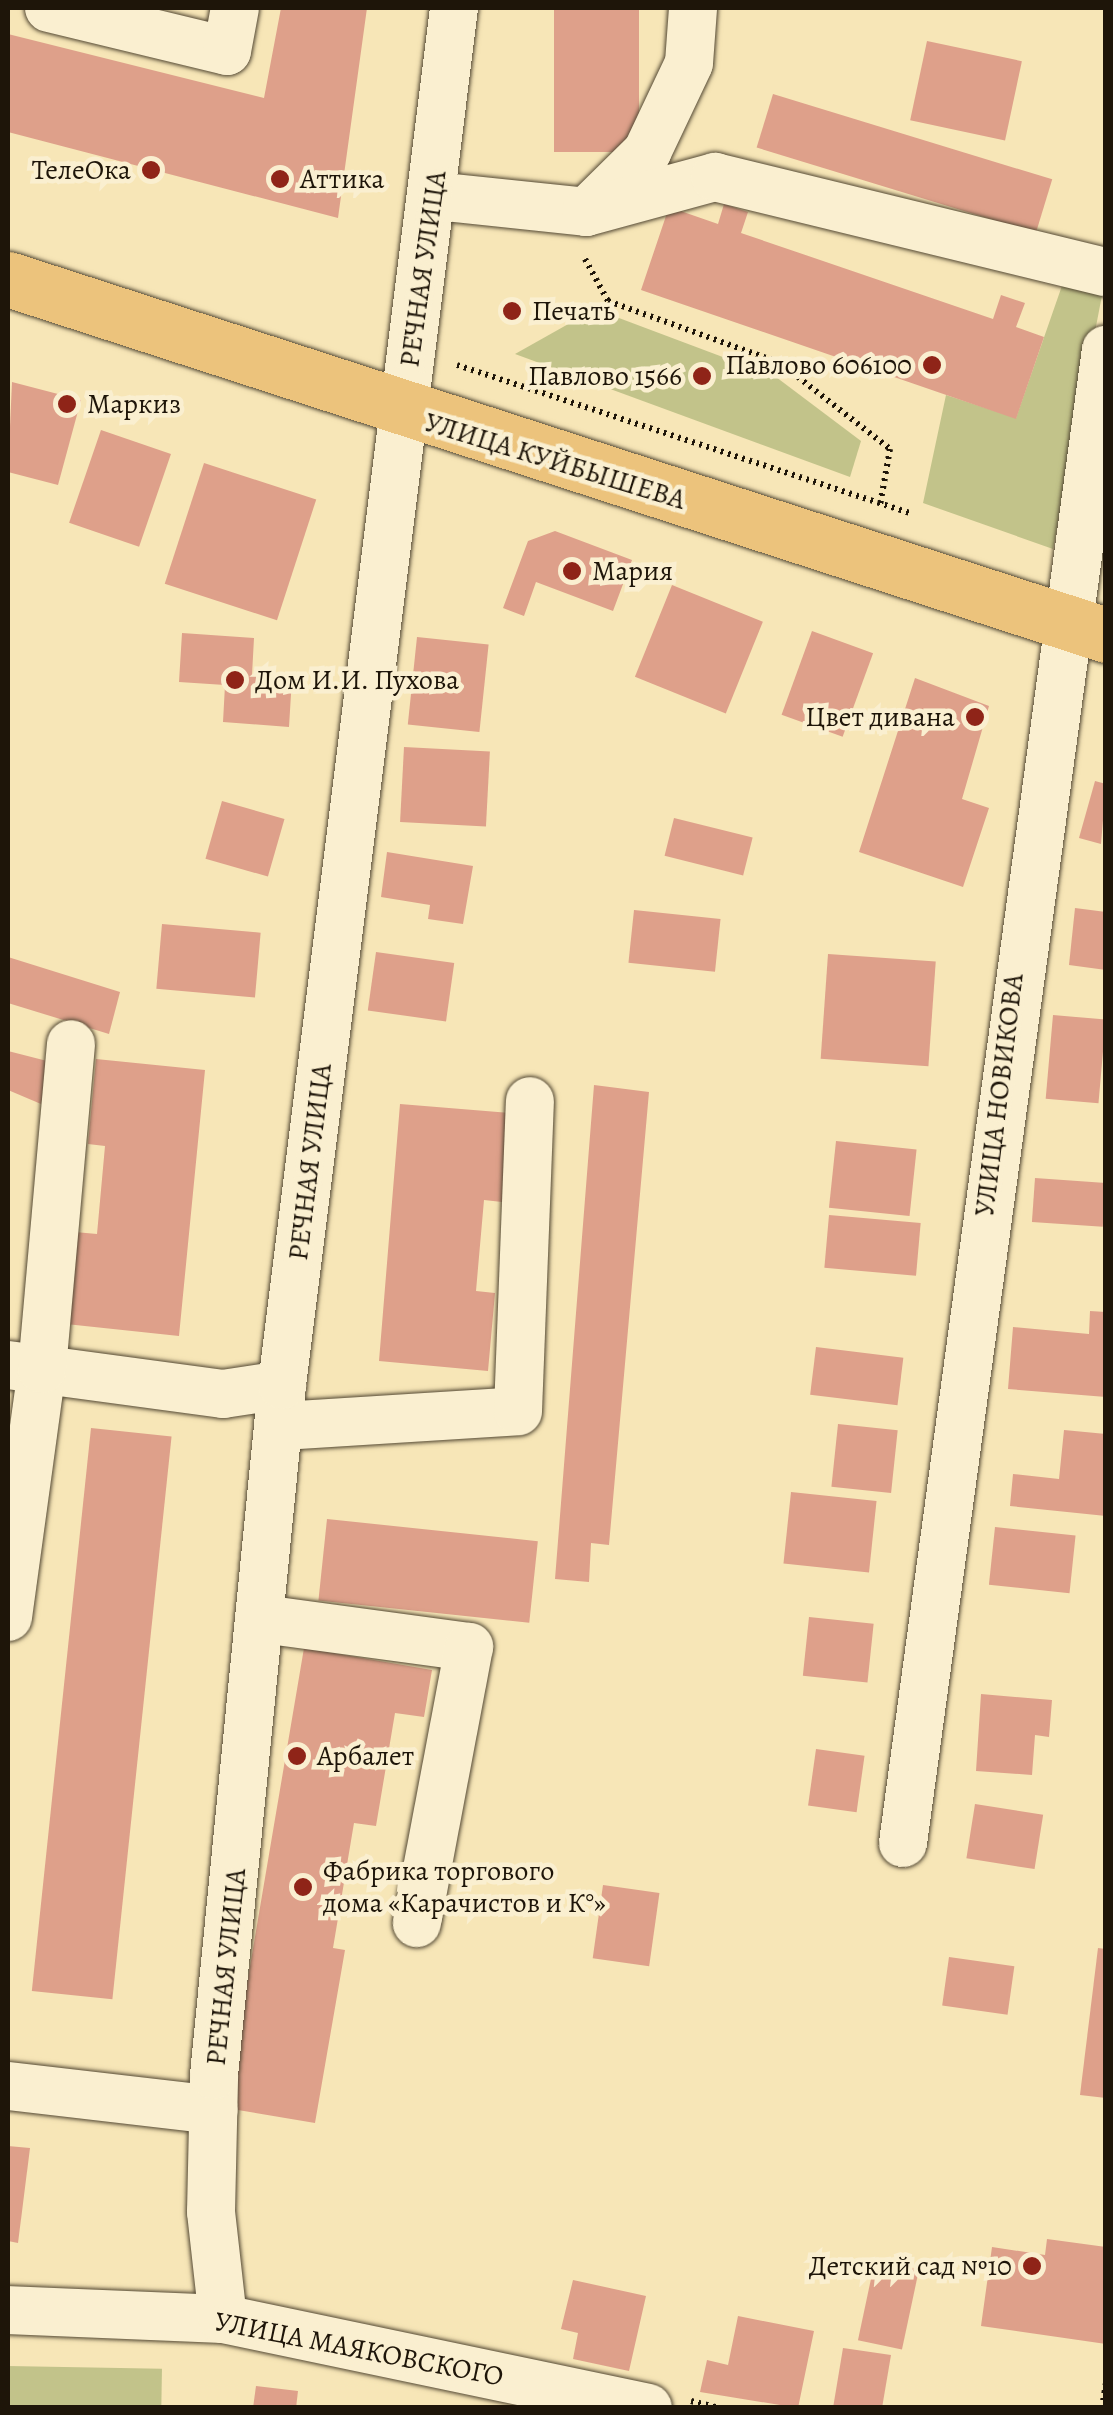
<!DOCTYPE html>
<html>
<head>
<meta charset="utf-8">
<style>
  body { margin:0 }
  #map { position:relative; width:1113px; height:2415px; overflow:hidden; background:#f7e6b7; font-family:Alegreya,serif }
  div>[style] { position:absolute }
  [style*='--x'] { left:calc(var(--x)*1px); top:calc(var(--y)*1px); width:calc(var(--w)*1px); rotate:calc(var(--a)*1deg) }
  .green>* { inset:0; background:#c2c38a; transform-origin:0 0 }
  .building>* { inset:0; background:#dea08a; transform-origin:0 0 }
  .path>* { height:6px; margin-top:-3px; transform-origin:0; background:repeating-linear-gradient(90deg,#1e1509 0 2.5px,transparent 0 7.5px) }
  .roads { filter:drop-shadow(0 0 2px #544934) drop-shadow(0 0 2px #544934) }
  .minor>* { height:48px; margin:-24px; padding:0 24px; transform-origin:24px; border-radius:24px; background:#faefd0 }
  .major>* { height:55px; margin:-27.5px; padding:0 27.5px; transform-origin:27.5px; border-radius:27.5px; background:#ecc37c }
  .dots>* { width:28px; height:28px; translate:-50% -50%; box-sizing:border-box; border:5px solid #faefd0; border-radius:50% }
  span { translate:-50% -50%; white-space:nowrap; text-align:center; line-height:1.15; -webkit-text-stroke:9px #faefd0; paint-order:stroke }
  .poi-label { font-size:28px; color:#1e1509 }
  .right { translate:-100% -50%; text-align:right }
  .left { translate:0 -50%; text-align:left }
  .street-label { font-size:28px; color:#1e1509 }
  .frame { position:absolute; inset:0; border:10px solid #1e1509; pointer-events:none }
</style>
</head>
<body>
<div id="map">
  <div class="green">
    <i style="clip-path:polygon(1065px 277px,1104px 285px,1053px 549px,923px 503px,946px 395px,1016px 418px)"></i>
    <i style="clip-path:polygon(595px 309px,776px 377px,861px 441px,850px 477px,515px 354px)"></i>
    <i style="left:8px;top:2366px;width:154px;height:42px;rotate:1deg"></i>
  </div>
  <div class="building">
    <i style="clip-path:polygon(281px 8px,367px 8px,338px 218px,8px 132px,8px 34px,264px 98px)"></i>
    <i style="left:554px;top:8px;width:85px;height:144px"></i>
    <i style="left:927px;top:41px;width:97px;height:81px;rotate:12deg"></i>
    <i style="left:773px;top:94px;width:292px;height:56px;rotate:17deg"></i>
    <i style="clip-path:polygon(724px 204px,748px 212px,741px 233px,993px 319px,1001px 295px,1025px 303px,1016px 327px,1044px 337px,1016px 419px,641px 290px,669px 207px,718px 224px)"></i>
    <i style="clip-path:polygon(12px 382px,81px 400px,58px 485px,8px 472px)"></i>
    <i style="left:101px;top:430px;width:74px;height:98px;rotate:19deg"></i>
    <i style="left:204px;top:463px;width:118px;height:127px;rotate:18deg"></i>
    <i style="clip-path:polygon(555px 531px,632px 560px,613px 611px,536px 582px,524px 616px,503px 608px,528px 541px)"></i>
    <i style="left:672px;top:585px;width:98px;height:99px;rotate:22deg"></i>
    <i style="left:812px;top:631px;width:65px;height:89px;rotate:20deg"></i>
    <i style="clip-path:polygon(182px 633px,254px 638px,252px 675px,292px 678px,289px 727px,223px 722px,225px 685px,179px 682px)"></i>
    <i style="left:417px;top:637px;width:72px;height:88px;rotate:6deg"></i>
    <i style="clip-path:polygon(915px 678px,989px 706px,962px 799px,989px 808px,963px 887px,859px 852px)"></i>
    <i style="left:404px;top:747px;width:86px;height:75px;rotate:3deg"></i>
    <i style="clip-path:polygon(1095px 781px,1106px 784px,1101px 844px,1079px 838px)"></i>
    <i style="left:222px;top:801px;width:65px;height:60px;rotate:16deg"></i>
    <i style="left:674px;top:818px;width:81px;height:39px;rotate:14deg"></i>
    <i style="clip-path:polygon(387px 852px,473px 866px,463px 924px,428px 919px,430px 905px,381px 897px)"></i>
    <i style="clip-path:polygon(1075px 908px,1106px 912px,1106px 970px,1069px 965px)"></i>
    <i style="left:634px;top:910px;width:87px;height:53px;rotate:6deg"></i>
    <i style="left:162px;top:924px;width:99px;height:65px;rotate:5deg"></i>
    <i style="left:376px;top:952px;width:79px;height:59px;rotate:8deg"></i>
    <i style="left:828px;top:954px;width:108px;height:105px;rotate:4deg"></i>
    <i style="clip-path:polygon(8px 957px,120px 992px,109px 1034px,8px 1003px)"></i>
    <i style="left:1053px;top:1015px;width:53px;height:84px;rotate:5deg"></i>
    <i style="clip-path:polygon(8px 1051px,51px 1062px,41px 1104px,8px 1090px)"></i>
    <i style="clip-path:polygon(96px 1059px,205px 1070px,179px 1336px,66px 1324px,75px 1232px,97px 1234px,105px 1146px,88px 1144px)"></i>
    <i style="clip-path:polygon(594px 1085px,649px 1092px,609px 1545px,591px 1543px,589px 1582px,555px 1579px)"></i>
    <i style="clip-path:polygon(400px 1104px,510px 1113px,502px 1202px,484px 1200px,476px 1291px,495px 1293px,488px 1371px,379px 1361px)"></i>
    <i style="left:836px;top:1141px;width:81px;height:67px;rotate:6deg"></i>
    <i style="left:1035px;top:1178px;width:71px;height:44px;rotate:4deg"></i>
    <i style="left:829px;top:1215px;width:92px;height:53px;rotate:5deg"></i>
    <i style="clip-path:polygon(1090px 1311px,1106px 1312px,1106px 1397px,1008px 1389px,1013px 1327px,1089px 1334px)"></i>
    <i style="left:816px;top:1347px;width:88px;height:48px;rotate:7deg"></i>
    <i style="left:838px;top:1424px;width:60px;height:63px;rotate:6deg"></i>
    <i style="left:91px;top:1428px;width:81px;height:566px;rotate:6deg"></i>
    <i style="clip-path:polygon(1064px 1430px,1106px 1434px,1106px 1516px,1010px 1506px,1013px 1474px,1059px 1479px)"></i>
    <i style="left:791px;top:1492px;width:86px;height:72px;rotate:6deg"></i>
    <i style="left:327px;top:1519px;width:212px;height:82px;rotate:6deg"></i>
    <i style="left:995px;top:1527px;width:81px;height:58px;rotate:6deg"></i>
    <i style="left:809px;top:1617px;width:65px;height:59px;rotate:6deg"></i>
    <i style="clip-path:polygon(304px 1648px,432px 1670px,424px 1717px,395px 1713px,376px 1826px,354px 1823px,333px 1948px,345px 1950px,315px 2123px,226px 2108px)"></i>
    <i style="clip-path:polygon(981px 1694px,1052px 1700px,1049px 1737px,1035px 1735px,1032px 1775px,976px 1771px)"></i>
    <i style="left:816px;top:1749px;width:49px;height:57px;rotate:8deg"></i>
    <i style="left:975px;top:1804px;width:69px;height:55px;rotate:9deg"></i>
    <i style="left:603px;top:1885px;width:57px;height:74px;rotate:8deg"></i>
    <i style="clip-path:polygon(1098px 1948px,1106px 1949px,1106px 2098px,1080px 2095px)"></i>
    <i style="left:949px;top:1957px;width:66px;height:49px;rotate:8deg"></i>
    <i style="clip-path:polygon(8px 2146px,30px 2148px,18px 2243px,8px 2241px)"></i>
    <i style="clip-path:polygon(1047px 2239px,1106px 2247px,1106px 2344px,981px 2326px,992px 2247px,1045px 2255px)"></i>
    <i style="left:875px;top:2260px;width:45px;height:82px;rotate:12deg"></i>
    <i style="clip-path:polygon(573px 2280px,646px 2296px,629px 2371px,573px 2359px,578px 2333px,561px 2329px)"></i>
    <i style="clip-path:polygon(738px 2316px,814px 2331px,798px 2408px,700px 2392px,707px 2360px,728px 2365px)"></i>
    <i style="clip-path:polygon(843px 2348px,891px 2355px,882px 2408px,833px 2408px)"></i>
    <i style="clip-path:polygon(256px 2386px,298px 2391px,296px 2408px,253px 2408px)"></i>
  </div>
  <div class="path">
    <i style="--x:585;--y:259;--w:48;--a:61.3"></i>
    <i style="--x:608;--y:301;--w:183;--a:19.8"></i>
    <i style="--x:780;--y:363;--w:140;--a:38"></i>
    <i style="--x:890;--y:449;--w:57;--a:100.1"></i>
    <i style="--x:457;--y:365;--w:477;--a:18.1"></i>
    <i style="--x:691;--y:2401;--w:29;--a:14"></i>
    <i style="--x:1102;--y:2408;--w:25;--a:-81"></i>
  </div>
  <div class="roads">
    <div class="minor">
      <i style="--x:49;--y:8;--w:183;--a:13.6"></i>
      <i style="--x:227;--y:51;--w:44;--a:-79.5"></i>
      <i style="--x:435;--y:196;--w:152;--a:6"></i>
      <i style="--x:586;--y:212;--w:86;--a:-44.5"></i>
      <i style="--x:647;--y:152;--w:98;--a:-64.7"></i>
      <i style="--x:689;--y:63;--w:55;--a:-85.8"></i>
      <i style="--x:586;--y:212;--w:134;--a:-15.2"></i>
      <i style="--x:715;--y:177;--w:402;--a:13.7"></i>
      <i style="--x:8;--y:1365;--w:217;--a:7.7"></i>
      <i style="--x:223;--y:1394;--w:60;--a:-8.7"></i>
      <i style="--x:282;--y:1426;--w:236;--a:-3.6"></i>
      <i style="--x:518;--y:1411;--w:310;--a:-87.8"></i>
      <i style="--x:8;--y:1617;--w:250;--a:-82.2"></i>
      <i style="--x:42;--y:1369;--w:326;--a:-84.9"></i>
      <i style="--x:262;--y:1619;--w:209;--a:7.7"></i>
      <i style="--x:469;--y:1647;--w:281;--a:100.7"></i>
      <i style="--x:903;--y:1843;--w:1507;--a:-82.26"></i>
      <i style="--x:8;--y:2086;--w:207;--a:6.6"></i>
      <i style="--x:8;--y:2310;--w:215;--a:2.4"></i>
      <i style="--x:223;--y:2319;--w:434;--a:11.8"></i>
      <i style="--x:223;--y:2319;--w:108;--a:-96.4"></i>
      <i style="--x:211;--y:2212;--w:137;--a:-88.7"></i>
      <i style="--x:214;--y:2075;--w:693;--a:-84.37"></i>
      <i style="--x:282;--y:1385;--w:1388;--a:-82.88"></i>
    </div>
    <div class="major">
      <i style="--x:8;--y:279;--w:1154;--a:17.96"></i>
    </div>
  </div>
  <div class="dots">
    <i style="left:151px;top:170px;background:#8f2418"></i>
    <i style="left:280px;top:179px;background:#8f2418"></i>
    <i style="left:512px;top:311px;background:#8f2418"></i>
    <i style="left:932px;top:365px;background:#8f2418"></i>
    <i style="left:702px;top:376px;background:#8f2418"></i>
    <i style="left:67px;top:404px;background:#8f2418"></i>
    <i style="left:572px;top:571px;background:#8f2418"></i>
    <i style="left:235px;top:680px;background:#8f2418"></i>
    <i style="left:975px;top:717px;background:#8f2418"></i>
    <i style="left:297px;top:1756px;background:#8f2418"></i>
    <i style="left:303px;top:1887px;background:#8f2418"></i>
    <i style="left:1032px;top:2266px;background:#8f2418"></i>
  </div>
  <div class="poi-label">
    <span class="right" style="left:131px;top:170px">ТелеОка</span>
    <span class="left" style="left:300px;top:179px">Аттика</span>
    <span class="left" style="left:532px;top:311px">Печать</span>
    <span class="right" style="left:912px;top:365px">Павлово 606100</span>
    <span class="right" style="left:682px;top:376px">Павлово 1566</span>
    <span class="left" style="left:87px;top:404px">Маркиз</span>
    <span class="left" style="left:592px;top:571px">Мария</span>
    <span class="left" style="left:255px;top:680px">Дом И.И. Пухова</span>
    <span class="right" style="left:955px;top:717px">Цвет дивана</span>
    <span class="left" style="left:317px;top:1756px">Арбалет</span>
    <span class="left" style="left:323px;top:1887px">Фабрика торгового<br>дома «Карачистов и К°»</span>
    <span class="right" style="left:1012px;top:2266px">Детский сад №10</span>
  </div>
  <div class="street-label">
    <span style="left:423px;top:269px;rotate:-82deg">РЕЧНАЯ УЛИЦА</span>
    <span style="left:555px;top:461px;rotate:17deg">УЛИЦА КУЙБЫШЕВА</span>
    <span style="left:999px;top:1095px;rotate:-83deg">УЛИЦА НОВИКОВА</span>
    <span style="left:310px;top:1162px;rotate:-83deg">РЕЧНАЯ УЛИЦА</span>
    <span style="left:226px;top:1967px;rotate:-84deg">РЕЧНАЯ УЛИЦА</span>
    <span style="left:359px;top:2349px;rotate:11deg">УЛИЦА МАЯКОВСКОГО</span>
  </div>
  <div class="frame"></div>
</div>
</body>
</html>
